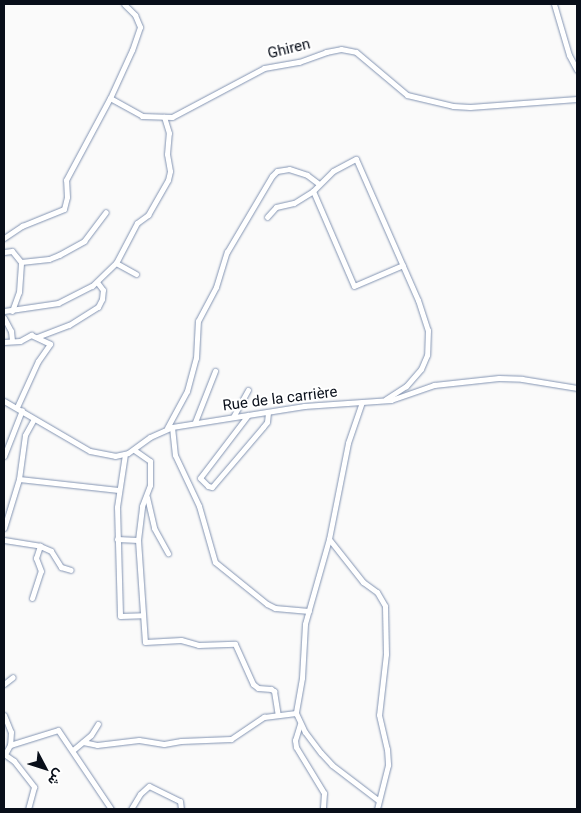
<!DOCTYPE html>
<html>
<head>
<meta charset="utf-8">
<style>
  body { margin:0 }
  #map { position:relative; width:581px; height:813px; overflow:hidden; background:#fafafa; font-family:Roboto,Vazirmatn,sans-serif }
  div>[style] { position:absolute }
  [style*='--x'] { left:calc(var(--x)*1px); top:calc(var(--y)*1px); width:calc(var(--w)*1px); rotate:calc(var(--a)*1deg) }
  .roads { filter:drop-shadow(0 0 1px #8394b2) drop-shadow(0 0 1px #8394b2) }
  .minor>* { height:5px; margin:-2.5px; padding:0 2.5px; transform-origin:2.5px; border-radius:2.5px; background:#fff }
  span { translate:-50% -50%; white-space:nowrap; text-align:center; line-height:1.15; -webkit-text-stroke:4px #fff; paint-order:stroke }
  .street-label { font-size:15px; color:#080e19 }
  .frame { position:absolute; inset:0; border:5px solid #080e19; pointer-events:none }
  .north { position:absolute; left:20px; top:743px; width:50px; height:50px; -webkit-text-stroke:4px #fff; paint-order:stroke; rotate:130deg; font-size:14px; font-weight:700; line-height:20px; text-align:center; color:#080e19 }
  .north::after { content:''; display:block; margin:auto; width:18px; height:22px; background:#080e19; clip-path:polygon(50% 0,100% 100%,50% 72%,0 100%) }
</style>
</head>
<body>
<div id="map">
  <div class="roads">
    <div class="minor">
      <i style="--x:124;--y:4;--w:16;--a:45"></i>
      <i style="--x:135;--y:15;--w:13;--a:67"></i>
      <i style="--x:140;--y:27;--w:24;--a:109"></i>
      <i style="--x:132;--y:50;--w:53;--a:114.6"></i>
      <i style="--x:110;--y:98;--w:37;--a:29"></i>
      <i style="--x:142;--y:116;--w:30;--a:2"></i>
      <i style="--x:172;--y:117;--w:104;--a:-28"></i>
      <i style="--x:264;--y:68;--w:36;--a:-10"></i>
      <i style="--x:299;--y:62;--w:29;--a:-20"></i>
      <i style="--x:326;--y:52;--w:15;--a:-11"></i>
      <i style="--x:341;--y:49;--w:15;--a:11"></i>
      <i style="--x:356;--y:52;--w:67;--a:40.1"></i>
      <i style="--x:407;--y:95;--w:47;--a:13.4"></i>
      <i style="--x:453;--y:106;--w:17;--a:3"></i>
      <i style="--x:470;--y:107;--w:107;--a:-4.3"></i>
      <i style="--x:554;--y:4;--w:53;--a:73.6"></i>
      <i style="--x:569;--y:55;--w:17;--a:62"></i>
      <i style="--x:313;--y:191;--w:103;--a:66.7"></i>
      <i style="--x:354;--y:286;--w:53;--a:-23.2"></i>
      <i style="--x:267;--y:217;--w:13;--a:-48"></i>
      <i style="--x:276;--y:207;--w:18;--a:-13"></i>
      <i style="--x:294;--y:203;--w:22;--a:-32"></i>
      <i style="--x:313;--y:191;--w:28;--a:-45"></i>
      <i style="--x:333;--y:171;--w:26;--a:-28"></i>
      <i style="--x:356;--y:159;--w:154;--a:66.3"></i>
      <i style="--x:418;--y:300;--w:32;--a:72"></i>
      <i style="--x:428;--y:330;--w:25;--a:92"></i>
      <i style="--x:427;--y:355;--w:15;--a:113"></i>
      <i style="--x:421;--y:369;--w:23;--a:131"></i>
      <i style="--x:406;--y:386;--w:24;--a:147"></i>
      <i style="--x:4;--y:238;--w:22;--a:-34"></i>
      <i style="--x:22;--y:226;--w:45;--a:-22"></i>
      <i style="--x:64;--y:209;--w:12;--a:-76"></i>
      <i style="--x:67;--y:197;--w:17;--a:-93"></i>
      <i style="--x:66;--y:180;--w:93;--a:-61.8"></i>
      <i style="--x:4;--y:252;--w:8;--a:-7"></i>
      <i style="--x:12;--y:251;--w:14;--a:51"></i>
      <i style="--x:21;--y:262;--w:28;--a:-6"></i>
      <i style="--x:49;--y:259;--w:11;--a:-22"></i>
      <i style="--x:59;--y:255;--w:29;--a:-29"></i>
      <i style="--x:84;--y:241;--w:36;--a:-53"></i>
      <i style="--x:116;--y:263;--w:23;--a:29"></i>
      <i style="--x:4;--y:311;--w:55;--a:-8.4"></i>
      <i style="--x:58;--y:303;--w:38;--a:-27"></i>
      <i style="--x:92;--y:286;--w:33;--a:-44"></i>
      <i style="--x:116;--y:263;--w:45;--a:-62.3"></i>
      <i style="--x:137;--y:223;--w:14;--a:-36"></i>
      <i style="--x:148;--y:215;--w:40;--a:-60.3"></i>
      <i style="--x:168;--y:180;--w:9;--a:-77"></i>
      <i style="--x:170;--y:171;--w:17;--a:-100"></i>
      <i style="--x:167;--y:154;--w:21;--a:-85"></i>
      <i style="--x:169;--y:133;--w:17;--a:-107"></i>
      <i style="--x:12;--y:311;--w:20;--a:-70"></i>
      <i style="--x:19;--y:292;--w:30;--a:-86"></i>
      <i style="--x:4;--y:318;--w:15;--a:62"></i>
      <i style="--x:11;--y:331;--w:10;--a:84"></i>
      <i style="--x:37;--y:337;--w:34;--a:-21"></i>
      <i style="--x:69;--y:325;--w:34;--a:-32"></i>
      <i style="--x:98;--y:307;--w:9;--a:-63"></i>
      <i style="--x:102;--y:299;--w:9;--a:-84"></i>
      <i style="--x:103;--y:290;--w:10;--a:-127"></i>
      <i style="--x:4;--y:342;--w:16;--a:-4"></i>
      <i style="--x:20;--y:341;--w:13;--a:-29"></i>
      <i style="--x:31;--y:335;--w:21;--a:25"></i>
      <i style="--x:50;--y:344;--w:21;--a:125"></i>
      <i style="--x:38;--y:361;--w:51;--a:114.5"></i>
      <i style="--x:4;--y:401;--w:99;--a:30.2"></i>
      <i style="--x:90;--y:451;--w:25;--a:11"></i>
      <i style="--x:115;--y:456;--w:13;--a:-13"></i>
      <i style="--x:128;--y:453;--w:27;--a:-36"></i>
      <i style="--x:150;--y:437;--w:24;--a:-24"></i>
      <i style="--x:172;--y:427;--w:134;--a:-9"></i>
      <i style="--x:304;--y:406;--w:87;--a:-3.9"></i>
      <i style="--x:391;--y:400;--w:46;--a:-19.2"></i>
      <i style="--x:434;--y:385;--w:65;--a:-6.1"></i>
      <i style="--x:499;--y:378;--w:23;--a:2"></i>
      <i style="--x:522;--y:379;--w:56;--a:9.3"></i>
      <i style="--x:362;--y:402;--w:43;--a:108.9"></i>
      <i style="--x:348;--y:443;--w:98;--a:101.2"></i>
      <i style="--x:329;--y:539;--w:55;--a:51.7"></i>
      <i style="--x:363;--y:582;--w:17;--a:36"></i>
      <i style="--x:377;--y:592;--w:16;--a:60"></i>
      <i style="--x:385;--y:606;--w:48;--a:88.8"></i>
      <i style="--x:386;--y:654;--w:61;--a:96.5"></i>
      <i style="--x:379;--y:715;--w:35;--a:77"></i>
      <i style="--x:387;--y:749;--w:16;--a:86"></i>
      <i style="--x:388;--y:765;--w:45;--a:104"></i>
      <i style="--x:248;--y:415;--w:79;--a:127.3"></i>
      <i style="--x:200;--y:478;--w:11;--a:45"></i>
      <i style="--x:208;--y:486;--w:4;--a:14"></i>
      <i style="--x:212;--y:487;--w:79;--a:-49.6"></i>
      <i style="--x:263;--y:427;--w:6;--a:-51"></i>
      <i style="--x:267;--y:422;--w:10;--a:-84"></i>
      <i style="--x:233;--y:417;--w:31;--a:-61"></i>
      <i style="--x:195;--y:422;--w:55;--a:-68.6"></i>
      <i style="--x:172;--y:427;--w:28;--a:84"></i>
      <i style="--x:175;--y:455;--w:56;--a:64.8"></i>
      <i style="--x:199;--y:506;--w:58;--a:74.1"></i>
      <i style="--x:215;--y:562;--w:67;--a:38.9"></i>
      <i style="--x:267;--y:604;--w:9;--a:27"></i>
      <i style="--x:275;--y:608;--w:34;--a:5"></i>
      <i style="--x:167;--y:428;--w:42;--a:-61.6"></i>
      <i style="--x:187;--y:391;--w:34;--a:-75"></i>
      <i style="--x:196;--y:358;--w:37;--a:-87"></i>
      <i style="--x:198;--y:321;--w:38;--a:-62"></i>
      <i style="--x:216;--y:287;--w:37;--a:-73"></i>
      <i style="--x:227;--y:252;--w:88;--a:-59.4"></i>
      <i style="--x:272;--y:176;--w:7;--a:-45"></i>
      <i style="--x:277;--y:171;--w:12;--a:-9"></i>
      <i style="--x:289;--y:169;--w:19;--a:18"></i>
      <i style="--x:307;--y:175;--w:15;--a:37"></i>
      <i style="--x:125;--y:454;--w:54;--a:98.6"></i>
      <i style="--x:117;--y:507;--w:109;--a:88.4"></i>
      <i style="--x:120;--y:616;--w:23;--a:-2"></i>
      <i style="--x:4;--y:456;--w:49;--a:-68.6"></i>
      <i style="--x:19;--y:479;--w:100;--a:6.3"></i>
      <i style="--x:147;--y:497;--w:32;--a:77"></i>
      <i style="--x:154;--y:528;--w:29;--a:61"></i>
      <i style="--x:4;--y:528;--w:51;--a:-73"></i>
      <i style="--x:19;--y:479;--w:44;--a:-82.2"></i>
      <i style="--x:25;--y:435;--w:18;--a:-61"></i>
      <i style="--x:117;--y:539;--w:21;--a:3"></i>
      <i style="--x:138;--y:540;--w:34;--a:-83"></i>
      <i style="--x:142;--y:506;--w:22;--a:-69"></i>
      <i style="--x:150;--y:485;--w:24;--a:-90"></i>
      <i style="--x:150;--y:461;--w:19;--a:-145"></i>
      <i style="--x:329;--y:539;--w:88;--a:105.8"></i>
      <i style="--x:305;--y:624;--w:54;--a:93.2"></i>
      <i style="--x:302;--y:678;--w:36;--a:100"></i>
      <i style="--x:296;--y:713;--w:21;--a:65"></i>
      <i style="--x:305;--y:732;--w:26;--a:53"></i>
      <i style="--x:321;--y:753;--w:16;--a:47"></i>
      <i style="--x:332;--y:765;--w:58;--a:37.3"></i>
      <i style="--x:4;--y:540;--w:36;--a:9"></i>
      <i style="--x:40;--y:546;--w:12;--a:24"></i>
      <i style="--x:51;--y:551;--w:19;--a:58"></i>
      <i style="--x:61;--y:567;--w:10;--a:17"></i>
      <i style="--x:138;--y:540;--w:102;--a:86.1"></i>
      <i style="--x:145;--y:642;--w:36;--a:-3"></i>
      <i style="--x:181;--y:640;--w:18;--a:16"></i>
      <i style="--x:198;--y:645;--w:37;--a:-2"></i>
      <i style="--x:235;--y:644;--w:44;--a:65.8"></i>
      <i style="--x:253;--y:684;--w:6;--a:39"></i>
      <i style="--x:258;--y:688;--w:13;--a:4"></i>
      <i style="--x:271;--y:689;--w:4;--a:34"></i>
      <i style="--x:274;--y:691;--w:24;--a:81"></i>
      <i style="--x:32;--y:598;--w:28;--a:-72"></i>
      <i style="--x:41;--y:571;--w:14;--a:-111"></i>
      <i style="--x:36;--y:558;--w:13;--a:-72"></i>
      <i style="--x:4;--y:684;--w:11;--a:-38"></i>
      <i style="--x:4;--y:715;--w:18;--a:68"></i>
      <i style="--x:11;--y:732;--w:13;--a:94"></i>
      <i style="--x:300;--y:724;--w:17;--a:107"></i>
      <i style="--x:295;--y:740;--w:7;--a:82"></i>
      <i style="--x:296;--y:747;--w:54;--a:58.7"></i>
      <i style="--x:324;--y:793;--w:16;--a:94"></i>
      <i style="--x:83;--y:742;--w:14;--a:12"></i>
      <i style="--x:97;--y:745;--w:42;--a:-6.8"></i>
      <i style="--x:139;--y:740;--w:25;--a:9"></i>
      <i style="--x:164;--y:744;--w:17;--a:-10"></i>
      <i style="--x:181;--y:741;--w:50;--a:-2.3"></i>
      <i style="--x:231;--y:739;--w:40;--a:-34"></i>
      <i style="--x:264;--y:717;--w:32;--a:-7"></i>
      <i style="--x:73;--y:750;--w:23;--a:-40"></i>
      <i style="--x:91;--y:735;--w:13;--a:-58"></i>
      <i style="--x:4;--y:754;--w:12;--a:35"></i>
      <i style="--x:14;--y:761;--w:33;--a:52"></i>
      <i style="--x:34;--y:787;--w:23;--a:105"></i>
      <i style="--x:5;--y:754;--w:10;--a:-61"></i>
      <i style="--x:10;--y:745;--w:50;--a:-17.4"></i>
      <i style="--x:58;--y:730;--w:95;--a:56.1"></i>
      <i style="--x:131;--y:809;--w:17;--a:-59"></i>
      <i style="--x:140;--y:794;--w:12;--a:-42"></i>
      <i style="--x:149;--y:786;--w:34;--a:26"></i>
      <i style="--x:180;--y:801;--w:8;--a:83"></i>
    </div>
  </div>
  <div class="street-label">
    <span style="left:289px;top:49px;rotate:-14deg">Ghiren</span>
    <span style="left:280px;top:399px;rotate:-7deg">Rue de la carrière</span>
  </div>
  <div class="frame"></div>
  <div class="north">ش</div>
</div>
</body>
</html>
